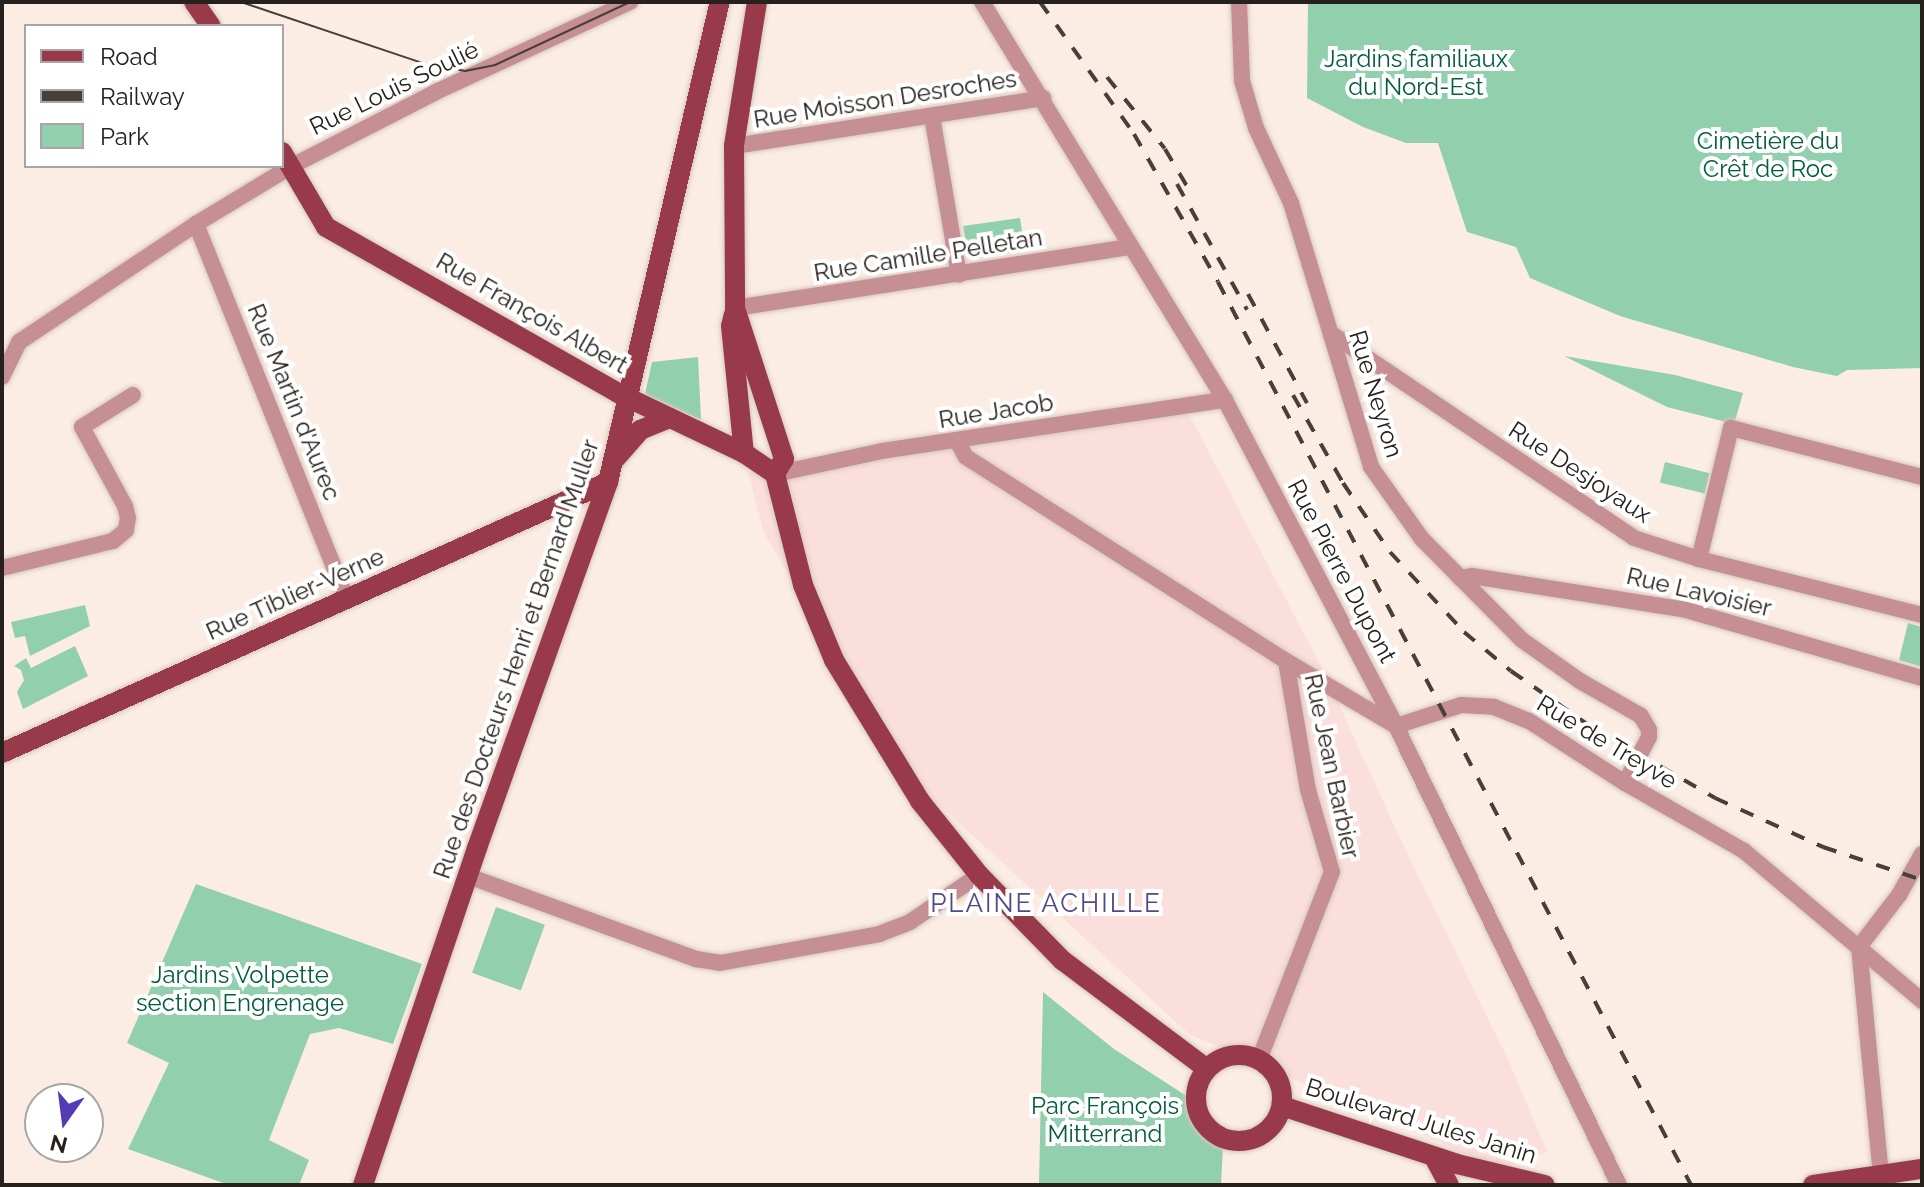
<!DOCTYPE html>
<html>
<head>
<meta charset="utf-8">
<style>
  body { margin:0 }
  #map { position:relative; width:1924px; height:1187px; overflow:hidden; background:#fbede3; font-family:Raleway,sans-serif }
  div>[style] { position:absolute }
  [style*='--x'] { left:calc(var(--x)*1px); top:calc(var(--y)*1px); width:calc(var(--w)*1px); rotate:calc(var(--a)*1deg) }
  .industrial>* { inset:0; background:#fadfdc }
  .green>* { inset:0; background:#92cfad; transform-origin:0 0 }
  .roads { filter:drop-shadow(0 0 2px #d5c8bf) drop-shadow(0 0 2px #d5c8bf) }
  .minor>* { height:16px; margin:-8px; padding:0 8px; transform-origin:8px; border-radius:8px; background:#c68f94 }
  .major>* { height:20px; margin:-10px; padding:0 10px; transform-origin:10px; border-radius:10px; background:#993a4a }
  .major>.ring { margin:-10px; padding:0; box-sizing:content-box; background:none; border:20px solid #993a4a; border-radius:50% }
  .tram>* { height:2px; margin:-1px; padding:0 1px; transform-origin:1px; border-radius:1px; background:#46403b }
  .rail>* { height:4px; margin-top:-2px; transform-origin:0; background:repeating-linear-gradient(90deg,#46403b 0 14px,transparent 0 28px) }
  span { translate:-50% -50%; white-space:nowrap; text-align:center; line-height:1.15; -webkit-text-stroke:8px #fff; paint-order:stroke }
  .park-label { font-size:24px; color:#035d3b }
  .street-label { font-size:24px; color:#26211d }
  .neighbourhood-label { font-size:26px; color:#514a89; letter-spacing:2px }
  .frame { position:absolute; inset:0; border:4px solid #26211d; pointer-events:none }
  .legend { position:absolute; left:24px; top:24px; width:260px; height:144px; box-sizing:border-box; background:#fff; border:2px solid #a8a6a5; margin:0; padding:10px 14px; list-style:none; font-size:24px; color:#26211d }
  .legend li { display:flex; align-items:center; gap:16px; height:40px }
  .legend b { width:40px; border:2px solid #a8a6a5 }
  .north { position:absolute; left:24px; top:1083px; width:80px; height:80px; box-sizing:border-box; background:#fff; border:2px solid #a8a6a5; border-radius:50%; rotate:194deg; font-size:22px; font-weight:700; line-height:32px; text-align:center; color:#26211d }
  .north::after { content:''; display:block; margin:auto; width:28px; height:36px; background:#563cb4; clip-path:polygon(50% 0,100% 100%,50% 72%,0 100%) }
</style>
</head>
<body>
<div id="map">
  <div class="industrial">
    <i style="clip-path:polygon(1183px 403px,1325px 674px,1397px 832px,1511px 1066px,1547px 1152px,1501px 1169px,1189px 1034px,906px 774px,764px 533px,748px 472px)"></i>
  </div>
  <div class="green">
    <i style="clip-path:polygon(1308px 2px,1922px 2px,1922px 368px,1847px 370px,1837px 376px,1793px 367px,1620px 316px,1530px 278px,1516px 247px,1467px 232px,1438px 143px,1406px 143px,1363px 127px,1307px 98px)"></i>
    <i style="clip-path:polygon(1020px 218px,1025px 251px,973px 259px,968px 255px,963px 226px)"></i>
    <i style="clip-path:polygon(1564px 356px,1675px 375px,1743px 393px,1734px 424px,1667px 407px)"></i>
    <i style="clip-path:polygon(698px 357px,701px 420px,645px 394px,652px 362px)"></i>
    <i style="left:1665px;top:462px;width:46px;height:21px;rotate:14deg"></i>
    <i style="clip-path:polygon(85px 605px,90px 626px,30px 656px,25px 636px,15px 638px,11px 622px)"></i>
    <i style="clip-path:polygon(1908px 623px,1922px 627px,1922px 667px,1899px 660px)"></i>
    <i style="clip-path:polygon(75px 646px,88px 676px,23px 709px,17px 692px,24px 680px,21px 670px,14px 666px,26px 658px,31px 668px)"></i>
    <i style="clip-path:polygon(196px 884px,422px 964px,393px 1044px,339px 1028px,310px 1034px,269px 1140px,309px 1160px,299px 1185px,229px 1185px,128px 1149px,169px 1063px,127px 1043px)"></i>
    <i style="left:496px;top:907px;width:52px;height:70px;rotate:20deg"></i>
    <i style="clip-path:polygon(1043px 992px,1114px 1049px,1188px 1097px,1202px 1130px,1223px 1146px,1221px 1185px,1039px 1185px)"></i>
  </div>
  <div class="roads">
    <div class="minor">
      <i style="--x:982;--y:2;--w:466;--a:58.6"></i>
      <i style="--x:1225;--y:400;--w:368;--a:62.3"></i>
      <i style="--x:1396;--y:726;--w:510;--a:64.09"></i>
      <i style="--x:1239;--y:2;--w:79;--a:87.8"></i>
      <i style="--x:1242;--y:81;--w:49;--a:73.4"></i>
      <i style="--x:1256;--y:128;--w:83;--a:65"></i>
      <i style="--x:1291;--y:203;--w:276;--a:73.1"></i>
      <i style="--x:1371;--y:467;--w:88;--a:54.7"></i>
      <i style="--x:1422;--y:539;--w:142;--a:45.3"></i>
      <i style="--x:1522;--y:640;--w:71;--a:35.3"></i>
      <i style="--x:1580;--y:681;--w:70;--a:29.8"></i>
      <i style="--x:1641;--y:716;--w:16;--a:60"></i>
      <i style="--x:1649;--y:730;--w:7;--a:90"></i>
      <i style="--x:1649;--y:737;--w:52;--a:117.6"></i>
      <i style="--x:932;--y:116;--w:161;--a:80.4"></i>
      <i style="--x:734;--y:146;--w:313;--a:-8.8"></i>
      <i style="--x:196;--y:224;--w:404;--a:68.1"></i>
      <i style="--x:735;--y:308;--w:399;--a:-8.8"></i>
      <i style="--x:1332;--y:334;--w:364;--a:34"></i>
      <i style="--x:1634;--y:538;--w:68;--a:17.9"></i>
      <i style="--x:1699;--y:559;--w:230;--a:14.1"></i>
      <i style="--x:2;--y:377;--w:39;--a:-64"></i>
      <i style="--x:19;--y:342;--w:213;--a:-33.7"></i>
      <i style="--x:196;--y:224;--w:110;--a:-31.2"></i>
      <i style="--x:290;--y:167;--w:164;--a:-27.2"></i>
      <i style="--x:436;--y:92;--w:214;--a:-24.9"></i>
      <i style="--x:957;--y:441;--w:18;--a:61"></i>
      <i style="--x:966;--y:457;--w:379;--a:32.5"></i>
      <i style="--x:1286;--y:661;--w:128;--a:30.6"></i>
      <i style="--x:1396;--y:726;--w:68;--a:-17.9"></i>
      <i style="--x:1461;--y:705;--w:33;--a:3"></i>
      <i style="--x:1494;--y:707;--w:38;--a:22"></i>
      <i style="--x:1529;--y:721;--w:114;--a:32.9"></i>
      <i style="--x:1625;--y:783;--w:137;--a:29.7"></i>
      <i style="--x:1744;--y:851;--w:233;--a:40.1"></i>
      <i style="--x:775;--y:474;--w:109;--a:-12.1"></i>
      <i style="--x:882;--y:451;--w:347;--a:-8.5"></i>
      <i style="--x:1699;--y:559;--w:135;--a:-76.3"></i>
      <i style="--x:1731;--y:428;--w:197;--a:14.4"></i>
      <i style="--x:2;--y:568;--w:114;--a:-13.7"></i>
      <i style="--x:113;--y:541;--w:17;--a:-40"></i>
      <i style="--x:126;--y:530;--w:12;--a:-81"></i>
      <i style="--x:128;--y:518;--w:12;--a:-104"></i>
      <i style="--x:125;--y:506;--w:90;--a:-118.6"></i>
      <i style="--x:82;--y:427;--w:60;--a:-32.1"></i>
      <i style="--x:1460;--y:578;--w:12;--a:-9"></i>
      <i style="--x:1472;--y:576;--w:217;--a:9"></i>
      <i style="--x:1686;--y:610;--w:246;--a:16.1"></i>
      <i style="--x:468;--y:876;--w:243;--a:20"></i>
      <i style="--x:696;--y:959;--w:24;--a:9"></i>
      <i style="--x:720;--y:963;--w:162;--a:-10.3"></i>
      <i style="--x:879;--y:934;--w:33;--a:-21"></i>
      <i style="--x:910;--y:922;--w:83;--a:-34.3"></i>
      <i style="--x:1859;--y:947;--w:230;--a:84.5"></i>
      <i style="--x:1859;--y:947;--w:66;--a:-52.4"></i>
      <i style="--x:1899;--y:895;--w:47;--a:-60.7"></i>
      <i style="--x:1259;--y:1060;--w:202;--a:-68.8"></i>
      <i style="--x:1332;--y:872;--w:85;--a:-106.3"></i>
      <i style="--x:1308;--y:790;--w:131;--a:-99.7"></i>
    </div>
    <div class="major">
      <i style="--x:194;--y:2;--w:29;--a:55"></i>
      <i style="--x:757;--y:2;--w:146;--a:99.1"></i>
      <i style="--x:734;--y:146;--w:162;--a:89.6"></i>
      <i style="--x:735;--y:308;--w:159;--a:72"></i>
      <i style="--x:784;--y:459;--w:17;--a:121"></i>
      <i style="--x:775;--y:474;--w:114;--a:75.8"></i>
      <i style="--x:803;--y:585;--w:81;--a:67.5"></i>
      <i style="--x:834;--y:660;--w:165;--a:58.6"></i>
      <i style="--x:920;--y:801;--w:95;--a:51.4"></i>
      <i style="--x:979;--y:875;--w:119;--a:45.7"></i>
      <i style="--x:1062;--y:960;--w:181;--a:36.9"></i>
      <i style="--x:282;--y:152;--w:87;--a:59.6"></i>
      <i style="--x:326;--y:227;--w:336;--a:29.6"></i>
      <i style="--x:618;--y:393;--w:140;--a:25.5"></i>
      <i style="--x:744;--y:453;--w:37;--a:34"></i>
      <i style="--x:734;--y:314;--w:12;--a:104"></i>
      <i style="--x:731;--y:326;--w:128;--a:84.2"></i>
      <i style="--x:616;--y:458;--w:37;--a:-49"></i>
      <i style="--x:640;--y:430;--w:32;--a:-22"></i>
      <i style="--x:2;--y:753;--w:664;--a:-24.09"></i>
      <i class="ring" style="left:1196px;top:1055px;width:66px;height:66px"></i>
      <i style="--x:1282;--y:1106;--w:184;--a:18.3"></i>
      <i style="--x:1457;--y:1164;--w:90;--a:13.4"></i>
      <i style="--x:1434;--y:1157;--w:32;--a:62"></i>
      <i style="--x:363;--y:1185;--w:356;--a:-71.3"></i>
      <i style="--x:477;--y:848;--w:389;--a:-70.3"></i>
      <i style="--x:608;--y:482;--w:493;--a:-76.9"></i>
      <i style="--x:1813;--y:1185;--w:110;--a:-8.4"></i>
    </div>
  </div>
  <div class="tram">
    <i style="--x:241;--y:2;--w:191;--a:18.6"></i>
    <i style="--x:422;--y:63;--w:44;--a:10.5"></i>
    <i style="--x:465;--y:71;--w:31;--a:-11"></i>
    <i style="--x:495;--y:65;--w:149;--a:-25"></i>
  </div>
  <div class="rail">
    <i style="--x:1040;--y:2;--w:162;--a:54.5"></i>
    <i style="--x:1134;--y:134;--w:170;--a:60.4"></i>
    <i style="--x:1218;--y:282;--w:1019;--a:62.35"></i>
    <i style="--x:1107;--y:77;--w:92;--a:51.1"></i>
    <i style="--x:1165;--y:149;--w:51;--a:59.4"></i>
    <i style="--x:1177;--y:184;--w:144;--a:60.9"></i>
    <i style="--x:1248;--y:294;--w:124;--a:61.6"></i>
    <i style="--x:1293;--y:395;--w:101;--a:60.4"></i>
    <i style="--x:1343;--y:483;--w:83;--a:55.7"></i>
    <i style="--x:1390;--y:552;--w:109;--a:47.2"></i>
    <i style="--x:1464;--y:632;--w:61;--a:39.7"></i>
    <i style="--x:1511;--y:671;--w:93;--a:34.9"></i>
    <i style="--x:1587;--y:724;--w:148;--a:30"></i>
    <i style="--x:1715;--y:798;--w:119;--a:24.4"></i>
    <i style="--x:1823;--y:847;--w:104;--a:18.4"></i>
  </div>
  <div class="park-label">
    <span style="left:1416px;top:73px">Jardins familiaux<br>du Nord-Est</span>
    <span style="left:1768px;top:155px">Cimetière du<br>Crêt de Roc</span>
    <span style="left:240px;top:989px">Jardins Volpette<br>section Engrenage</span>
    <span style="left:1105px;top:1120px">Parc François<br>Mitterrand</span>
  </div>
  <div class="street-label">
    <span style="left:394px;top:88px;rotate:-26deg">Rue Louis Soulié</span>
    <span style="left:885px;top:99px;rotate:-9deg">Rue Moisson Desroches</span>
    <span style="left:928px;top:255px;rotate:-9deg">Rue Camille Pelletan</span>
    <span style="left:532px;top:313px;rotate:30deg">Rue François Albert</span>
    <span style="left:1376px;top:394px;rotate:73deg">Rue Neyron</span>
    <span style="left:294px;top:402px;rotate:68deg">Rue Martin d'Aurec</span>
    <span style="left:996px;top:411px;rotate:-9deg">Rue Jacob</span>
    <span style="left:1580px;top:472px;rotate:33deg">Rue Desjoyaux</span>
    <span style="left:1342px;top:571px;rotate:62deg">Rue Pierre Dupont</span>
    <span style="left:1699px;top:592px;rotate:13deg">Rue Lavoisier</span>
    <span style="left:295px;top:594px;rotate:-24deg">Rue Tiblier-Verne</span>
    <span style="left:516px;top:659px;rotate:-71deg">Rue des Docteurs Henri et Bernard Muller</span>
    <span style="left:1607px;top:742px;rotate:31deg">Rue de Treyve</span>
    <span style="left:1332px;top:766px;rotate:78deg">Rue Jean Barbier</span>
    <span style="left:1421px;top:1121px;rotate:17deg">Boulevard Jules Janin</span>
  </div>
  <div class="neighbourhood-label">
    <span style="left:1046px;top:904px">PLAINE ACHILLE</span>
  </div>
  <div class="frame"></div>
  <ul class="legend">
  <li><b style="height:10px;background:#993a4a"></b>Road</li>
  <li><b style="height:10px;background:#46403b"></b>Railway</li>
  <li><b style="height:22px;background:#92cfad"></b>Park</li>
  </ul>
  <div class="north">N</div>
</div>
</body>
</html>
